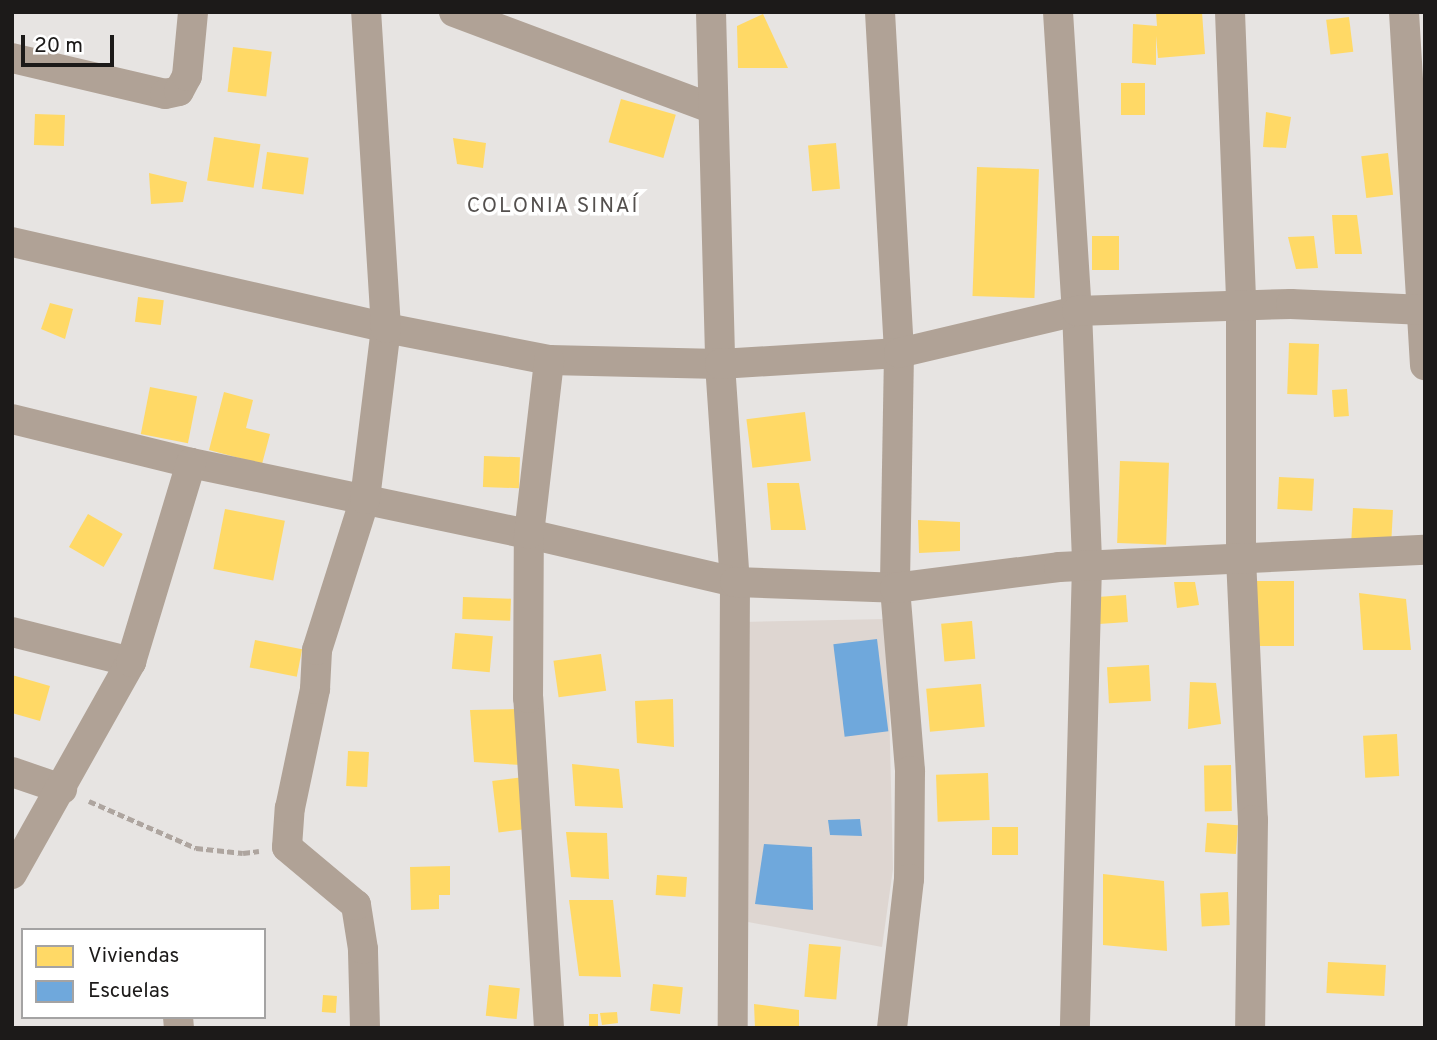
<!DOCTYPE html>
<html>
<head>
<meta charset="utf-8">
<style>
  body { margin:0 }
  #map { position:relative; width:1437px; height:1040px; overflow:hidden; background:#e7e4e2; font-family:Overpass,sans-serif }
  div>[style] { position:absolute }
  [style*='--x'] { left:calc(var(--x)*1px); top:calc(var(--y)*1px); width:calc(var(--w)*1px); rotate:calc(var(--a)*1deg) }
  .built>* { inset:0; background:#ded6d1 }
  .homes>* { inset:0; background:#ffd966; transform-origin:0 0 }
  .schools>* { inset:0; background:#6fa8dc; transform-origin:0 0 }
  .path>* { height:4.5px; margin-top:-2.25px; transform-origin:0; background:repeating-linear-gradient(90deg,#aea59f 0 7px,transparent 0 10.5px) }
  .minor>* { height:30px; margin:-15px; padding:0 15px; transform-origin:15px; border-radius:15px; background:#b0a296 }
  span { translate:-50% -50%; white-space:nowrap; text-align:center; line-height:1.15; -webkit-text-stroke:7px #fff; paint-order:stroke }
  .neighbourhood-label { font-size:21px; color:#54504e; letter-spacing:2px }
  .frame { position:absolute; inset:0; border:14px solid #1c1a19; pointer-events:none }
  .legend { position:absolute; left:21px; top:928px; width:245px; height:91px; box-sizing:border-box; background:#fff; border:2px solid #a4a3a3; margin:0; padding:9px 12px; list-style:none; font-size:21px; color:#1c1a19 }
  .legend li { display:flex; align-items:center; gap:14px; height:35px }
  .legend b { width:35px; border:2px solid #a4a3a3 }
  .scale { position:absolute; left:21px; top:35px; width:93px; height:32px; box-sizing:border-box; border:4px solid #1c1a19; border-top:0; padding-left:9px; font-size:21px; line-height:24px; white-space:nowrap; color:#1c1a19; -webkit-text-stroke:5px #fff; paint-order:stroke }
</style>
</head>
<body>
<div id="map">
  <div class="built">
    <i style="clip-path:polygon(887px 619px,893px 869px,882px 947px,748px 922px,744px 622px)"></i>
  </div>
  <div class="homes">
    <i style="clip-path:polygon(1156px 12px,1202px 12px,1205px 54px,1158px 58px,1156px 36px,1156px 65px,1132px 63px,1133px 24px,1157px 26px)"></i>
    <i style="clip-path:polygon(763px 14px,788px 68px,738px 68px,737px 26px)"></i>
    <i style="left:1349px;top:17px;width:35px;height:23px;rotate:83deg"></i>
    <i style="left:233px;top:47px;width:39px;height:45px;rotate:7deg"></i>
    <i style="left:1121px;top:83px;width:24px;height:32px"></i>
    <i style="left:621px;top:99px;width:57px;height:45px;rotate:16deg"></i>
    <i style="clip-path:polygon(1266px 112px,1291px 117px,1286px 148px,1263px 147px)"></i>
    <i style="left:35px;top:114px;width:30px;height:31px;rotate:2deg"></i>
    <i style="left:214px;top:137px;width:47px;height:44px;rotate:9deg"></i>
    <i style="clip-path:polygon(453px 138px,486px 143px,483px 168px,457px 164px)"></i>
    <i style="left:836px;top:143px;width:46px;height:28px;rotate:85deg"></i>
    <i style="left:267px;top:152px;width:42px;height:37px;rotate:8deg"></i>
    <i style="left:1388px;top:153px;width:42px;height:27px;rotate:83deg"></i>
    <i style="left:977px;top:167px;width:62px;height:129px;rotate:2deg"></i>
    <i style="clip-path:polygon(149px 173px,187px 182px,183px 202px,151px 204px)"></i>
    <i style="clip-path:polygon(1332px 215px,1357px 215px,1362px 254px,1335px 254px)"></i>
    <i style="left:1092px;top:236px;width:27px;height:34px"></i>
    <i style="clip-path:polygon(1314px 236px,1318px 268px,1296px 269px,1288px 237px)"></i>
    <i style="left:138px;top:297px;width:26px;height:25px;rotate:7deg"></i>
    <i style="clip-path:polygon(50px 303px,73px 309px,65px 339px,41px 329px)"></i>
    <i style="left:1289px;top:343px;width:30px;height:51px;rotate:2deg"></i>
    <i style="left:150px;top:387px;width:48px;height:48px;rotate:11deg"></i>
    <i style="left:1347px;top:389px;width:27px;height:15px;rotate:86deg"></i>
    <i style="clip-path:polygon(224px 392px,253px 400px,246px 428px,270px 434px,262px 464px,209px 450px)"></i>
    <i style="left:805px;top:412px;width:49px;height:59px;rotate:83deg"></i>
    <i style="left:484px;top:456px;width:36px;height:31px;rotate:2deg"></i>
    <i style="left:1120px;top:461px;width:49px;height:82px;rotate:2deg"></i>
    <i style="left:1279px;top:477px;width:35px;height:32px;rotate:3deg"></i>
    <i style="clip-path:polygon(767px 483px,799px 483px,806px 530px,771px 530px)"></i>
    <i style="left:1353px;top:508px;width:40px;height:37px;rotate:3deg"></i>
    <i style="left:225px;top:509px;width:61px;height:61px;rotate:11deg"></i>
    <i style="left:88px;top:514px;width:40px;height:38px;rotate:30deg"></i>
    <i style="clip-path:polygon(918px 520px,960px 522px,960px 551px,919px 553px)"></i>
    <i style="left:1257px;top:581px;width:37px;height:65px"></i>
    <i style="clip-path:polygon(1174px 582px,1195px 582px,1199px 605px,1177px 608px)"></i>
    <i style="clip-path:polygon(1359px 593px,1406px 599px,1411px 650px,1363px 650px)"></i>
    <i style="left:1126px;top:595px;width:27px;height:29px;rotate:86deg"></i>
    <i style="left:463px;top:597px;width:48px;height:22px;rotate:2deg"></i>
    <i style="left:972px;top:621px;width:38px;height:31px;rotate:85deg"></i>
    <i style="left:455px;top:633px;width:38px;height:36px;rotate:5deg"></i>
    <i style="left:255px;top:640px;width:48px;height:28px;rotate:11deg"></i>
    <i style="left:601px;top:654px;width:37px;height:48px;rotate:82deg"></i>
    <i style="left:1149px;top:665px;width:36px;height:42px;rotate:87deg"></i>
    <i style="clip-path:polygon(12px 675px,50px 686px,40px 721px,12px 713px)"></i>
    <i style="clip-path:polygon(1190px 682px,1216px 683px,1221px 724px,1188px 729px)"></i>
    <i style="left:981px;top:684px;width:43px;height:55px;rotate:85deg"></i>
    <i style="clip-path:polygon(673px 699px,674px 747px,637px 743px,635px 701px)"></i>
    <i style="clip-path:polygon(517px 709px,521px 765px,474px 762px,470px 710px)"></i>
    <i style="left:1397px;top:734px;width:42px;height:34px;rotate:87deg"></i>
    <i style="left:348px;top:751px;width:21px;height:35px;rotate:3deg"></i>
    <i style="clip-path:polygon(572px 764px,619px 769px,623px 808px,575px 806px)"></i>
    <i style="left:1231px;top:765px;width:46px;height:27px;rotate:89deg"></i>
    <i style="left:988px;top:773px;width:47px;height:52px;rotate:88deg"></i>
    <i style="left:524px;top:777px;width:52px;height:32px;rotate:83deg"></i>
    <i style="left:1207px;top:823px;width:31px;height:29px;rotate:4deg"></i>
    <i style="left:992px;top:827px;width:26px;height:28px"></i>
    <i style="clip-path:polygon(566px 832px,607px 833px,609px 879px,571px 877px)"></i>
    <i style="clip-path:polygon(450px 866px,450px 895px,439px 895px,439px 909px,411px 910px,410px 867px)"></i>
    <i style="clip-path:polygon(1103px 874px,1164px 881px,1167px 951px,1103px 945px)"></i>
    <i style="left:657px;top:875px;width:30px;height:20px;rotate:4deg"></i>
    <i style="left:1228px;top:892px;width:33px;height:28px;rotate:87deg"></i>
    <i style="clip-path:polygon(569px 900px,613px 900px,621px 977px,579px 976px)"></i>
    <i style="left:809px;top:944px;width:32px;height:53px;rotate:5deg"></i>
    <i style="left:1328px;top:962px;width:58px;height:31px;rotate:3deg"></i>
    <i style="left:653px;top:984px;width:30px;height:27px;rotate:6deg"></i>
    <i style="left:489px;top:985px;width:31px;height:31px;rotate:6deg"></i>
    <i style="left:323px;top:995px;width:14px;height:17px;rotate:4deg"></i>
    <i style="clip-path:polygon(754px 1004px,799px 1010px,799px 1028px,755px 1028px)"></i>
    <i style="clip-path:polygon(617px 1012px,618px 1023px,602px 1025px,600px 1013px)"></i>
    <i style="clip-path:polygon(589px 1014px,598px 1014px,598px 1026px,589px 1028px)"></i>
  </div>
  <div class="schools">
    <i style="left:877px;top:639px;width:93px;height:44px;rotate:83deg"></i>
    <i style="clip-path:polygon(860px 819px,862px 836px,830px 835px,828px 820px)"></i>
    <i style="clip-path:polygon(764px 844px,812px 847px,813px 910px,755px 904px)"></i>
  </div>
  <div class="path">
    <i style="--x:89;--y:801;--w:117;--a:23.7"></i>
    <i style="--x:196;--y:848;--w:47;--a:6.1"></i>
    <i style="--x:243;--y:853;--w:16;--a:-7"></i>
  </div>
  <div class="minor">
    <i style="--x:454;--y:12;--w:274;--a:20.5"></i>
    <i style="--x:711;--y:12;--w:352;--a:88.5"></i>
    <i style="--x:720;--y:364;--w:219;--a:86.1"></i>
    <i style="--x:735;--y:582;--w:446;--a:90.3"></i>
    <i style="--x:880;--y:12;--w:342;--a:86.8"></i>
    <i style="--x:899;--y:353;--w:235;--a:91"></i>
    <i style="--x:895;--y:588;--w:184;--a:85.3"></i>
    <i style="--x:910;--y:771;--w:108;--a:90.5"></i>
    <i style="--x:909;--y:879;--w:150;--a:96.5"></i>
    <i style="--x:1058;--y:12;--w:300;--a:86.4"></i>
    <i style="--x:1077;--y:311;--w:254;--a:87.7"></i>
    <i style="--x:1087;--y:565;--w:463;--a:91.5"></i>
    <i style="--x:1230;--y:12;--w:293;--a:87.8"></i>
    <i style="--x:1241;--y:305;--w:253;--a:90"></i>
    <i style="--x:1241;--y:558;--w:262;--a:87.4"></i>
    <i style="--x:1253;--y:820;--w:208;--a:90.8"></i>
    <i style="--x:1404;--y:12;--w:354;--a:86.6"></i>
    <i style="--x:12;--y:58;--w:157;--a:13.2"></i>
    <i style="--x:165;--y:94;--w:14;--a:-12"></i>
    <i style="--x:179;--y:91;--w:17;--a:-62"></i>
    <i style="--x:187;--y:76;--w:64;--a:-84.6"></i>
    <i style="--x:12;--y:242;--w:384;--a:12.9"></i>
    <i style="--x:386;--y:328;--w:166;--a:11.1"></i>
    <i style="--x:549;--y:360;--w:171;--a:1.3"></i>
    <i style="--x:720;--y:364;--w:179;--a:-3.5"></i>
    <i style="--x:899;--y:353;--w:183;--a:-13.3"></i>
    <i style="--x:1077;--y:311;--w:214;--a:-1.9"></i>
    <i style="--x:1291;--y:304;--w:134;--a:2.6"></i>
    <i style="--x:12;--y:419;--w:184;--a:13.8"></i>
    <i style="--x:191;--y:463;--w:345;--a:11.9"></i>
    <i style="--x:529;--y:534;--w:212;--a:13.1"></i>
    <i style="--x:735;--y:582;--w:160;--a:2.1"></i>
    <i style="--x:895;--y:588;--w:165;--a:-7.3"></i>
    <i style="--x:1059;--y:567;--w:366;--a:-2.7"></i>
    <i style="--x:12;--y:632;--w:123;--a:14.1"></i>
    <i style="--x:12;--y:772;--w:53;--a:18.8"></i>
    <i style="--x:12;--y:874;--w:243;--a:-60.7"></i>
    <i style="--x:131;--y:662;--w:208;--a:-73.2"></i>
    <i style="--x:178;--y:1017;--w:11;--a:85"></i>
    <i style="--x:365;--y:1028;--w:79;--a:-91.5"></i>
    <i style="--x:363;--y:949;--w:45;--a:-99"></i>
    <i style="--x:356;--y:905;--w:90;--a:-140"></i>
    <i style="--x:287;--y:847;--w:39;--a:-86"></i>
    <i style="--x:290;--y:808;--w:122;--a:-78.1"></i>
    <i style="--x:315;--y:689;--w:39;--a:-87"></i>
    <i style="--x:317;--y:650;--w:158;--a:-72.4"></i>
    <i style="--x:365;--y:499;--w:172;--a:-83"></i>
    <i style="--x:386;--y:328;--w:317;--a:-93.6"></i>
    <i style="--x:549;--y:1028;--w:331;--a:-93.6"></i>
    <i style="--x:528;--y:698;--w:164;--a:-89.7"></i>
    <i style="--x:529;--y:534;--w:175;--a:-83.4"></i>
  </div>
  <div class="neighbourhood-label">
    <span style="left:553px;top:207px">COLONIA SINAÍ</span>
  </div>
  <div class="frame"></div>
  <ul class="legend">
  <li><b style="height:19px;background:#ffd966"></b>Viviendas</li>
  <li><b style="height:19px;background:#6fa8dc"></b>Escuelas</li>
  </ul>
  <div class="scale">20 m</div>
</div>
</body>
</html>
